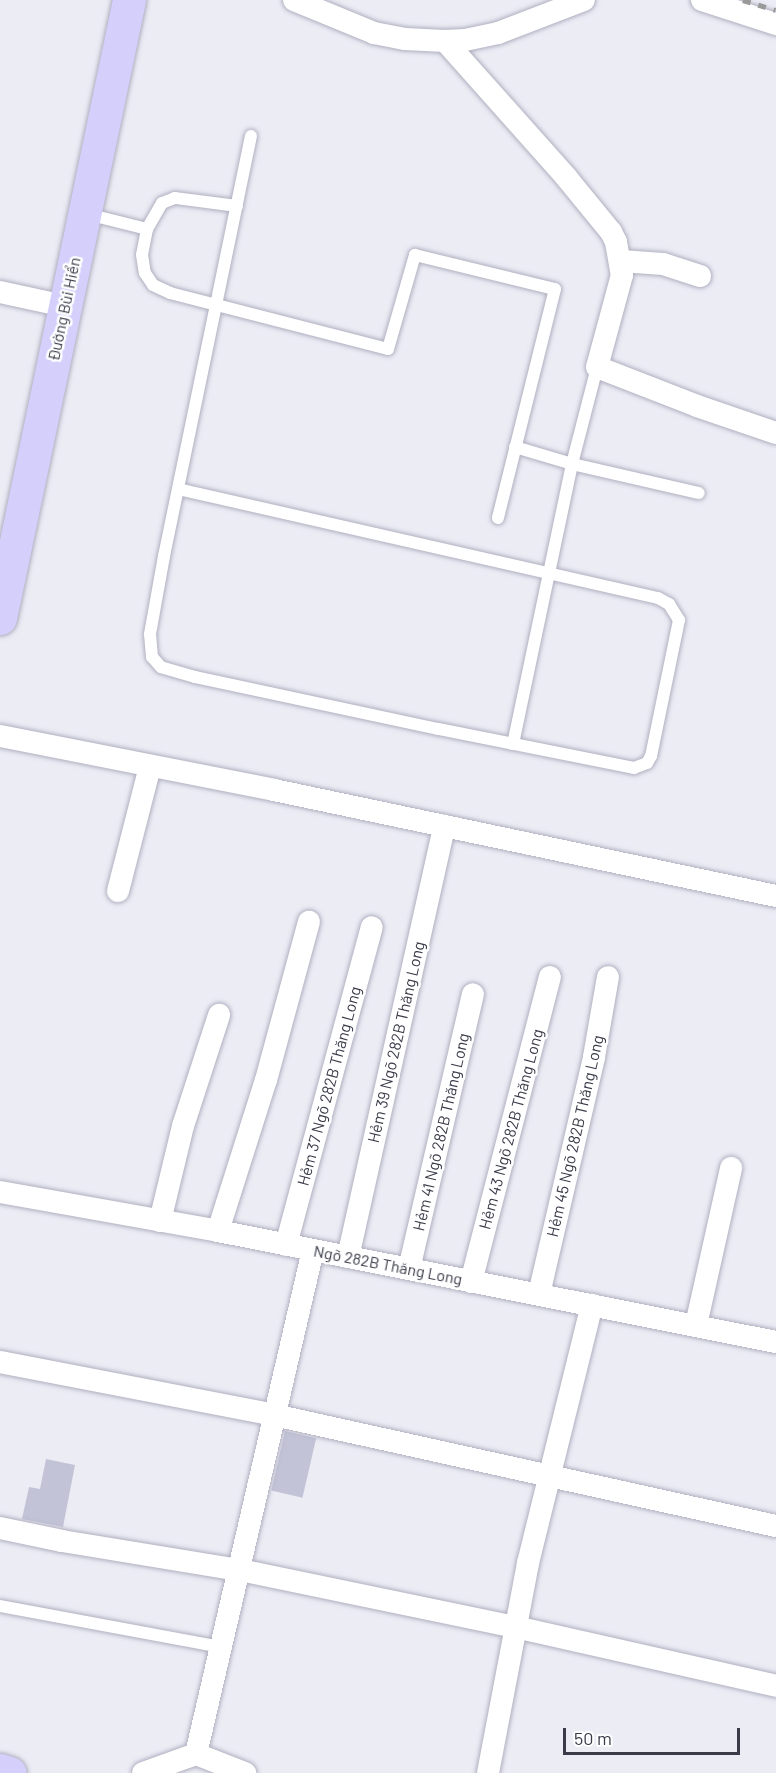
<!DOCTYPE html>
<html>
<head>
<meta charset="utf-8">
<style>
  body { margin:0 }
  #map { position:relative; width:776px; height:1773px; overflow:hidden; background:#ececf5; font-family:Barlow,sans-serif }
  div>[style] { position:absolute }
  [style*='--x'] { left:calc(var(--x)*1px); top:calc(var(--y)*1px); width:calc(var(--w)*1px); rotate:calc(var(--a)*1deg) }
  .building>* { inset:0; background:#c2c3d6; transform-origin:0 0 }
  .roads { filter:drop-shadow(0 0 2px #afafc0) drop-shadow(0 0 2px #afafc0) }
  .lane>* { height:12px; margin:-6px; padding:0 6px; transform-origin:6px; border-radius:6px; background:#fff }
  .street>* { height:22px; margin:-11px; padding:0 11px; transform-origin:11px; border-radius:11px; background:#fff }
  .secondary>* { height:33px; margin:-16.5px; padding:0 16.5px; transform-origin:16.5px; border-radius:16.5px; background:#d4d0fb }
  .rail>* { height:4.5px; margin-top:-2.25px; transform-origin:0; background:repeating-linear-gradient(90deg,#999 0 8px,transparent 0 16px) }
  span { translate:-50% -50%; white-space:nowrap; text-align:center; line-height:1.15; -webkit-text-stroke:5px #fff; paint-order:stroke }
  .street-label { font-size:16px; color:#3a3b49 }
  .scale { position:absolute; left:563px; top:1728px; width:177px; height:27px; box-sizing:border-box; border:3px solid #3a3b49; border-top:0; padding-left:8px; font-size:18px; line-height:21px; white-space:nowrap; color:#3a3b49; -webkit-text-stroke:4px #fff; paint-order:stroke }
</style>
</head>
<body>
<div id="map">
  <div class="building">
    <i style="left:285px;top:1431px;width:32px;height:61px;rotate:13deg"></i>
    <i style="clip-path:polygon(46px 1459px,75px 1465px,63px 1527px,22px 1519px,29px 1487px,40px 1489px)"></i>
  </div>
  <div class="roads">
    <div class="lane">
      <i style="--x:237;--y:206;--w:63;--a:-172.6"></i>
      <i style="--x:175;--y:198;--w:14;--a:159"></i>
      <i style="--x:162;--y:203;--w:30;--a:120"></i>
      <i style="--x:147;--y:229;--w:26;--a:101"></i>
      <i style="--x:142;--y:255;--w:18;--a:81"></i>
      <i style="--x:145;--y:273;--w:14;--a:56"></i>
      <i style="--x:153;--y:285;--w:19;--a:25"></i>
      <i style="--x:170;--y:293;--w:225;--a:14.4"></i>
      <i style="--x:388;--y:349;--w:98;--a:-74"></i>
      <i style="--x:415;--y:255;--w:144;--a:13.7"></i>
      <i style="--x:555;--y:289;--w:236;--a:104"></i>
      <i style="--x:87;--y:214;--w:62;--a:14"></i>
      <i style="--x:515;--y:447;--w:59;--a:16.6"></i>
      <i style="--x:572;--y:464;--w:130;--a:12.9"></i>
      <i style="--x:178;--y:489;--w:492;--a:12.8"></i>
      <i style="--x:658;--y:598;--w:13;--a:29"></i>
      <i style="--x:669;--y:604;--w:19;--a:58"></i>
      <i style="--x:679;--y:620;--w:139;--a:101.6"></i>
      <i style="--x:651;--y:756;--w:8;--a:120"></i>
      <i style="--x:647;--y:763;--w:14;--a:159"></i>
      <i style="--x:634;--y:768;--w:200;--a:-168.7"></i>
      <i style="--x:438;--y:729;--w:249;--a:-167.9"></i>
      <i style="--x:195;--y:677;--w:35;--a:-164"></i>
      <i style="--x:161;--y:667;--w:13;--a:-132"></i>
      <i style="--x:152;--y:657;--w:23;--a:-95"></i>
      <i style="--x:150;--y:634;--w:79;--a:-79.8"></i>
      <i style="--x:164;--y:556;--w:429;--a:-78.3"></i>
      <i style="--x:513;--y:744;--w:286;--a:-78.1"></i>
      <i style="--x:572;--y:464;--w:100;--a:-75.5"></i>
      <i style="--x:0;--y:1606;--w:225;--a:10.5"></i>
    </div>
    <div class="street">
      <i style="--x:294;--y:0;--w:87;--a:22.4"></i>
      <i style="--x:374;--y:33;--w:32;--a:11"></i>
      <i style="--x:405;--y:39;--w:40;--a:2.9"></i>
      <i style="--x:445;--y:41;--w:20;--a:-3"></i>
      <i style="--x:465;--y:40;--w:34;--a:-12"></i>
      <i style="--x:498;--y:33;--w:92;--a:-21"></i>
      <i style="--x:702;--y:0;--w:78;--a:18"></i>
      <i style="--x:445;--y:41;--w:182;--a:48.3"></i>
      <i style="--x:566;--y:177;--w:71;--a:50.7"></i>
      <i style="--x:611;--y:232;--w:11;--a:63"></i>
      <i style="--x:616;--y:242;--w:34;--a:80"></i>
      <i style="--x:622;--y:275;--w:95;--a:105.2"></i>
      <i style="--x:597;--y:367;--w:107;--a:21.3"></i>
      <i style="--x:697;--y:406;--w:83;--a:18.9"></i>
      <i style="--x:621;--y:261;--w:42;--a:4.1"></i>
      <i style="--x:663;--y:264;--w:39;--a:18"></i>
      <i style="--x:0;--y:292;--w:66;--a:12.2"></i>
      <i style="--x:0;--y:736;--w:279;--a:11.1"></i>
      <i style="--x:274;--y:790;--w:513;--a:11.92"></i>
      <i style="--x:118;--y:891;--w:129;--a:-75.6"></i>
      <i style="--x:0;--y:1192;--w:221;--a:10.1"></i>
      <i style="--x:218;--y:1231;--w:569;--a:11.25"></i>
      <i style="--x:160;--y:1221;--w:98;--a:-76.4"></i>
      <i style="--x:183;--y:1126;--w:117;--a:-72"></i>
      <i style="--x:218;--y:1231;--w:158;--a:-72.4"></i>
      <i style="--x:266;--y:1080;--w:164;--a:-74.8"></i>
      <i style="--x:286;--y:1245;--w:329;--a:-74.9"></i>
      <i style="--x:348;--y:1257;--w:442;--a:-77.4"></i>
      <i style="--x:409;--y:1269;--w:282;--a:-76.9"></i>
      <i style="--x:471;--y:1282;--w:315;--a:-75.5"></i>
      <i style="--x:539;--y:1294;--w:243;--a:-76.9"></i>
      <i style="--x:594;--y:1057;--w:81;--a:-80.1"></i>
      <i style="--x:696;--y:1325;--w:161;--a:-77.4"></i>
      <i style="--x:0;--y:1362;--w:279;--a:10.9"></i>
      <i style="--x:274;--y:1415;--w:514;--a:12.47"></i>
      <i style="--x:0;--y:1528;--w:63;--a:11.8"></i>
      <i style="--x:62;--y:1541;--w:180;--a:9.3"></i>
      <i style="--x:240;--y:1570;--w:281;--a:11.7"></i>
      <i style="--x:515;--y:1627;--w:268;--a:12.7"></i>
      <i style="--x:196;--y:1754;--w:53;--a:21.2"></i>
      <i style="--x:143;--y:1773;--w:56;--a:-19.7"></i>
      <i style="--x:196;--y:1754;--w:517;--a:-76.93"></i>
      <i style="--x:488;--y:1773;--w:214;--a:-79.2"></i>
      <i style="--x:528;--y:1563;--w:266;--a:-76.1"></i>
    </div>
    <div class="secondary">
      <i style="--x:0;--y:618;--w:631;--a:-78.21"></i>
      <i style="--x:0;--y:1770;--w:10;--a:17"></i>
    </div>
  </div>
  <div class="rail">
    <i style="--x:743;--y:0;--w:34;--a:17"></i>
  </div>
  <div class="street-label">
    <span style="left:64px;top:309px;rotate:-78deg">Đường Bùi Hiển</span>
    <span style="left:396px;top:1042px;rotate:-77deg">Hẻm 39 Ngõ 282B Thăng Long</span>
    <span style="left:329px;top:1086px;rotate:-75deg">Hẻm 37 Ngõ 282B Thăng Long</span>
    <span style="left:511px;top:1129px;rotate:-75deg">Hẻm 43 Ngõ 282B Thăng Long</span>
    <span style="left:441px;top:1132px;rotate:-77deg">Hẻm 41 Ngõ 282B Thăng Long</span>
    <span style="left:575px;top:1136px;rotate:-77deg">Hẻm 45 Ngõ 282B Thăng Long</span>
    <span style="left:388px;top:1265px;rotate:11deg">Ngõ 282B Thăng Long</span>
  </div>
  <div class="scale">50 m</div>
</div>
</body>
</html>
